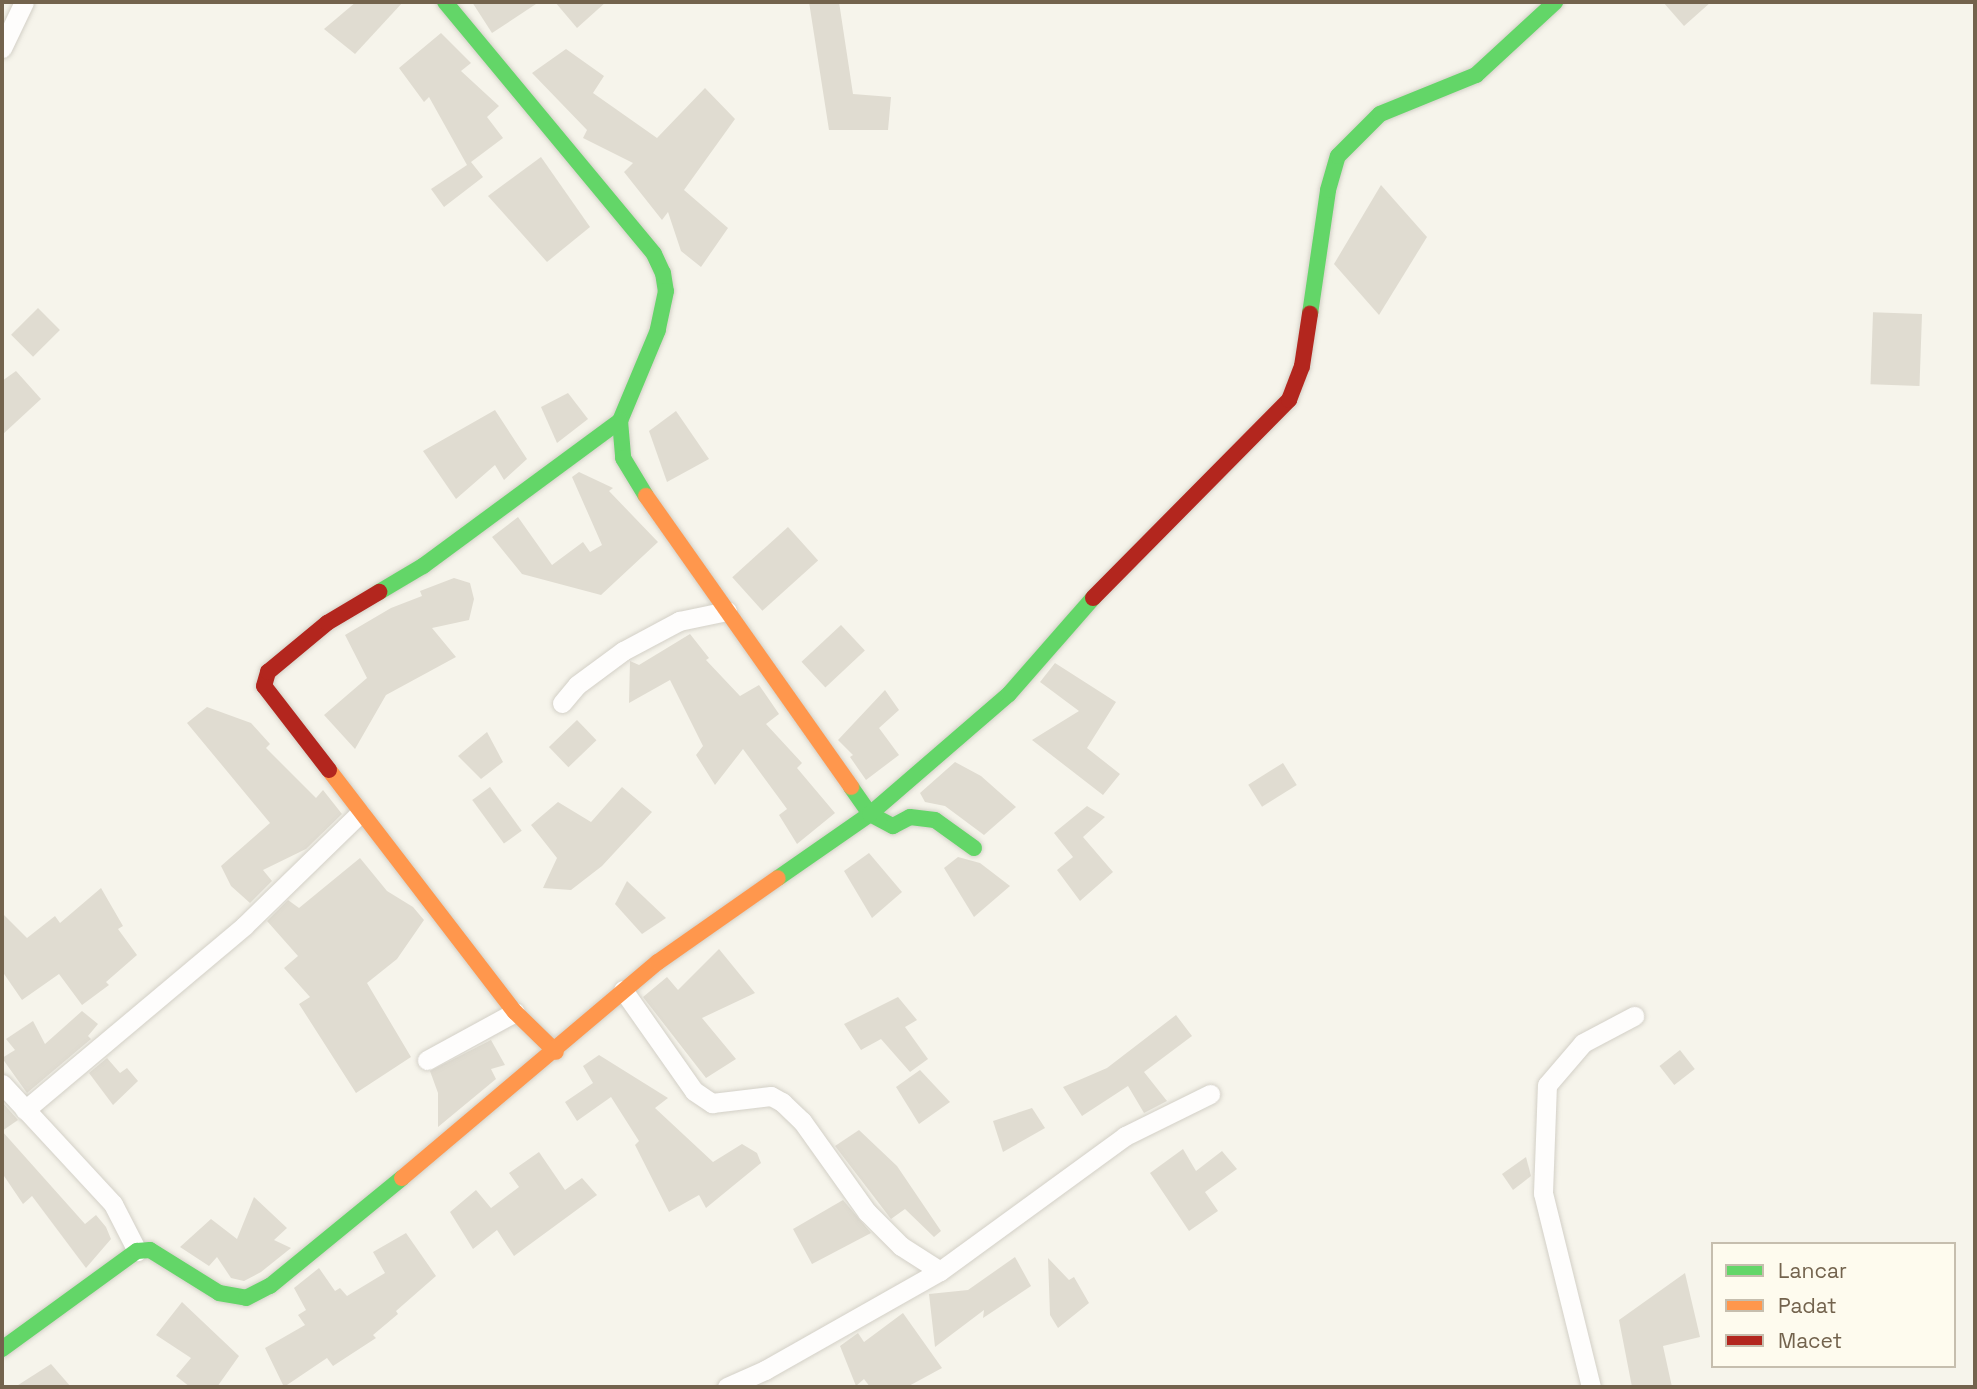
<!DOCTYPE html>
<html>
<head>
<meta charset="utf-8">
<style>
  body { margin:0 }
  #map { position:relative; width:1977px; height:1389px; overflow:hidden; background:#f6f4eb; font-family:"Space Grotesk",sans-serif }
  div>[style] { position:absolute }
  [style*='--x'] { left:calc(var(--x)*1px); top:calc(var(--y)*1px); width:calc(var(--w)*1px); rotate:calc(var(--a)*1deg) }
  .building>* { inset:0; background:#e0dcd1; transform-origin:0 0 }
  .roads { filter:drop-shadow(0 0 2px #d3d0c7) drop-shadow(0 0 2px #d3d0c7) }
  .street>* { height:19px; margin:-9.5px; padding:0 9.5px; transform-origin:9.5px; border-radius:9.5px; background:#fefdfc }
  .fast>* { height:16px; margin:-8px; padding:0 8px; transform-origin:8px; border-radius:8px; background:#63d668 }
  .slow>* { height:16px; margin:-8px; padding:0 8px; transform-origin:8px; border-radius:8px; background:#ff974d }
  .jam>* { height:16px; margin:-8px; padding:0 8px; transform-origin:8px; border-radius:8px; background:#b3261e }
  span { translate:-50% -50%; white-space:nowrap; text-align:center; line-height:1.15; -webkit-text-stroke:7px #fefbee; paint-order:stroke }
  .frame { position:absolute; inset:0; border:4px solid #73634d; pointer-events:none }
  .legend { position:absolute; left:1711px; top:1242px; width:245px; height:126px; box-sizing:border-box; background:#fefbee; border:2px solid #c6beae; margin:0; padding:9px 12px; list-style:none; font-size:21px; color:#73634d }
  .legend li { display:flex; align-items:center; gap:14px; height:35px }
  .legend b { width:35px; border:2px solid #c6beae }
</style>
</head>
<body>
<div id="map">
  <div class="building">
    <i style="clip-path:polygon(356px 2px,403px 2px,355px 54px,324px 29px)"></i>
    <i style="clip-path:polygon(472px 2px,539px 2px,492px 33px)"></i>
    <i style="clip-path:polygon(555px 2px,606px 2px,577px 28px)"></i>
    <i style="clip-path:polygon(809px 2px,839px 2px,853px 94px,891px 97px,888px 130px,829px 130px)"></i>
    <i style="clip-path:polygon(1663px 2px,1711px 2px,1684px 26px)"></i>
    <i style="clip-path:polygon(441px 33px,471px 63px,461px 71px,499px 106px,487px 117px,503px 138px,471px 162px,483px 177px,444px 207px,431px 189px,467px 165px,429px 97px,424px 102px,399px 68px)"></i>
    <i style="clip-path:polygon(566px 49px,604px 76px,593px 93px,657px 138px,705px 88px,735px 119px,684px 190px,728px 228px,701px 267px,681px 251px,668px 212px,662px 220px,624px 172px,633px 163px,583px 138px,587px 130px,532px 73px)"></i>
    <i style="clip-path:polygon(541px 157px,590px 227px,547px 262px,488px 196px)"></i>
    <i style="clip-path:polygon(1381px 185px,1427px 237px,1379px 315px,1334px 264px)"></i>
    <i style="left:38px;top:308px;width:31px;height:38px;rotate:45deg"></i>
    <i style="left:1922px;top:314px;width:72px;height:49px;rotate:92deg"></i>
    <i style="clip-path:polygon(16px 371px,41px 399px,2px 435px,2px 381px)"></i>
    <i style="clip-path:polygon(568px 393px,588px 419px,557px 443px,541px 407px)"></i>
    <i style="clip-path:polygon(495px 410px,527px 459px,504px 480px,495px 465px,456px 499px,423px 451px)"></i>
    <i style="clip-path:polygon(676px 411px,709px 459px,667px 482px,649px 431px)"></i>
    <i style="clip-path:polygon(579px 472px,613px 488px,609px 491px,658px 542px,601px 595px,522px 574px,492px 537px,518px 517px,552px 565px,583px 542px,590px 552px,602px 545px,572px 477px)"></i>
    <i style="left:788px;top:527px;width:45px;height:75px;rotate:48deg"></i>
    <i style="clip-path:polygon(454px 578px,470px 583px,474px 599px,469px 620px,432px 628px,456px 657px,386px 695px,355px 749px,324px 715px,367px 678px,345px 635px,391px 608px,422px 596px,420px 591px)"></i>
    <i style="left:841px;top:625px;width:35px;height:54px;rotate:47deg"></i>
    <i style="clip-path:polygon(690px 634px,709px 658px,706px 660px,740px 696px,759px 685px,779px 714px,766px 724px,802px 763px,797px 768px,835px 813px,797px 844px,779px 815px,787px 809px,743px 749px,715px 785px,696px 755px,703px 746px,670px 680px,629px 703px,630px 661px,639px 665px)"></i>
    <i style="clip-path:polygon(1055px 663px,1116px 702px,1087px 748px,1120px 774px,1103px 795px,1032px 740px,1079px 711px,1040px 682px)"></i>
    <i style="clip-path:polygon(885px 690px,899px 710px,879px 728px,899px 755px,866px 780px,850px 757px,853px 755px,838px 740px)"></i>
    <i style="clip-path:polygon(207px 707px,251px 723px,270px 744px,266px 748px,316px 798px,323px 790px,342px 814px,306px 849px,263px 870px,272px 881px,250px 903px,231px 886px,221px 866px,270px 823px,187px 723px)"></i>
    <i style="left:577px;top:720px;width:28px;height:39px;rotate:46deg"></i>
    <i style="clip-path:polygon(487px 732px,503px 762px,481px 779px,458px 756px)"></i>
    <i style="clip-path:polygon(955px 762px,981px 776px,1016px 807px,984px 835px,945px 806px,925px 802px,920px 793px)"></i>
    <i style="left:1283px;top:763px;width:26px;height:41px;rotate:58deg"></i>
    <i style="left:490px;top:787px;width:54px;height:22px;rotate:54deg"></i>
    <i style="clip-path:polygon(622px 787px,652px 812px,602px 866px,571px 890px,543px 888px,557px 858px,531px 825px,558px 802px,591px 822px)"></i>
    <i style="clip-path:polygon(1087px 806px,1105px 817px,1083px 837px,1113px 872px,1080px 901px,1057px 870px,1073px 857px,1054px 833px)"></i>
    <i style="clip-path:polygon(869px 853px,902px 892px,872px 918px,844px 871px)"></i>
    <i style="clip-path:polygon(958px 857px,980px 863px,1010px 886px,974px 917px,944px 868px)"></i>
    <i style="clip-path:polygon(360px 858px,387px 891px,413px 907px,424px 920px,397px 959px,367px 983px,411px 1057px,356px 1093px,299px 1004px,310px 997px,284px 968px,298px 956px,267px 921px,288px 900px,299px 908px)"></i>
    <i style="clip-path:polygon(627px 881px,666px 918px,642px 934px,615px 904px)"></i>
    <i style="clip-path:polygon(101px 888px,123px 926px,118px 929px,137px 955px,106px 982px,109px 985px,82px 1005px,59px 974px,22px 1000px,2px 971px,2px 913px,27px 938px,55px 916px,60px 923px)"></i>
    <i style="clip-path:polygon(719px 949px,755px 993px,702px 1018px,736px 1059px,706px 1078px,643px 997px,667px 977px,678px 990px)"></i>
    <i style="clip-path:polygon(898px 997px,917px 1020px,905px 1027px,928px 1059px,910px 1072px,881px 1039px,861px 1050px,844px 1024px)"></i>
    <i style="clip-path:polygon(82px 1011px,98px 1024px,88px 1036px,91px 1039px,27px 1093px,2px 1058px,15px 1050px,6px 1039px,33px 1021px,45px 1044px)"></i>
    <i style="clip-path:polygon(1176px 1015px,1192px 1036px,1144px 1072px,1167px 1101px,1144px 1113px,1128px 1086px,1082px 1116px,1063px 1087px,1107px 1068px)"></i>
    <i style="clip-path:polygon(491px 1040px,505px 1065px,491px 1069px,496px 1079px,438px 1127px,438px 1093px,430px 1071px)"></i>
    <i style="left:1680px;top:1050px;width:24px;height:26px;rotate:52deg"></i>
    <i style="clip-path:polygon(599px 1055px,668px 1098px,655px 1108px,713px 1162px,742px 1144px,757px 1153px,761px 1163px,706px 1208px,699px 1195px,669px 1212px,635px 1145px,639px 1141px,611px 1097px,577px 1121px,565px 1102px,593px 1083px,583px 1066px)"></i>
    <i style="clip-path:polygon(107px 1058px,120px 1073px,127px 1068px,138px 1081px,113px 1105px,89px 1073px)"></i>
    <i style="clip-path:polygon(920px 1070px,950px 1102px,919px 1124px,896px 1087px)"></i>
    <i style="clip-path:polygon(2px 1102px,18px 1120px,2px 1131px,85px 1224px,96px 1215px,106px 1227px,111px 1239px,86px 1268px,32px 1196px,23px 1204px,2px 1173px)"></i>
    <i style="clip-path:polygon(1032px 1108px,1045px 1128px,1003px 1152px,993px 1121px)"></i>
    <i style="clip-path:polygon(859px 1130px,897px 1166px,941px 1231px,934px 1237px,905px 1209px,891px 1219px,835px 1146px)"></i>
    <i style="clip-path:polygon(1183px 1149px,1196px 1171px,1222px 1151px,1237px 1169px,1205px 1192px,1218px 1211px,1189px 1231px,1150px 1173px)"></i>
    <i style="clip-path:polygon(539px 1152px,565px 1190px,582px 1178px,597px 1195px,514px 1256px,497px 1230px,473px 1249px,450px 1212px,476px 1190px,491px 1208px,519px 1187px,509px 1173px)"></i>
    <i style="clip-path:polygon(1526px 1157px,1531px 1176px,1513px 1190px,1502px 1174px)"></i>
    <i style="clip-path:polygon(254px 1197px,287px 1228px,274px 1240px,291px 1248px,261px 1272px,244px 1281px,231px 1278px,217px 1257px,209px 1266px,180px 1247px,211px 1219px,237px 1239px)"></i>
    <i style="clip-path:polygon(843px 1200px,871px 1233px,812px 1264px,793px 1229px)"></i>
    <i style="clip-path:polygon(406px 1233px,436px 1276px,396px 1311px,398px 1314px,373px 1335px,376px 1338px,333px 1366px,327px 1358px,284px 1387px,265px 1348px,305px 1325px,298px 1315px,306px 1310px,294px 1288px,319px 1268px,335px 1291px,340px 1288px,347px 1296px,385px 1273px,373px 1252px)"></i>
    <i style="clip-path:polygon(1015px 1257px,1031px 1286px,983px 1318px,984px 1310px,935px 1347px,929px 1294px,968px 1290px)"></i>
    <i style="clip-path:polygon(1048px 1258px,1069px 1280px,1074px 1277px,1089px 1303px,1058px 1328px,1050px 1315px)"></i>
    <i style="clip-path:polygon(1685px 1273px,1700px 1337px,1663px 1346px,1672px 1387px,1632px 1387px,1619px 1320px)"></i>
    <i style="clip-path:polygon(182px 1302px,239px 1356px,217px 1387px,190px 1387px,176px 1376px,191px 1358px,156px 1335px)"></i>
    <i style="clip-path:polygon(903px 1313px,942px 1368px,907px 1387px,870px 1387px,864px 1379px,856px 1386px,840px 1346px,858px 1333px,864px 1342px)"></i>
    <i style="clip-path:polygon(51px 1364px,71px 1387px,15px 1387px)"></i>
  </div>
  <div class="roads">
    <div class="street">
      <i style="--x:2;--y:48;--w:51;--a:-64.4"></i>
      <i style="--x:562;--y:703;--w:23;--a:-50"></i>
      <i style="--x:577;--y:685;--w:57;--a:-36.5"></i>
      <i style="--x:623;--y:651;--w:64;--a:-28.2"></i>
      <i style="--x:679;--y:621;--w:49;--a:-11.8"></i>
      <i style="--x:623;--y:990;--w:123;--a:54.9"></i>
      <i style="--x:694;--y:1091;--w:22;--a:34"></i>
      <i style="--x:712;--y:1103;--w:59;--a:-6.8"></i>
      <i style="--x:771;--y:1096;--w:13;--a:29"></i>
      <i style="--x:782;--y:1102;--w:28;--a:44"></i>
      <i style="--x:802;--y:1121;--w:112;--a:54.5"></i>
      <i style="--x:867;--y:1212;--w:48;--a:45"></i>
      <i style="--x:901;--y:1246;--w:46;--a:32.7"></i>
      <i style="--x:940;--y:1271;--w:229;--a:-36.1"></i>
      <i style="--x:1125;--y:1136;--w:95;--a:-26.3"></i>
      <i style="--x:427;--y:1060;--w:100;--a:-28.6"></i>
      <i style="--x:2;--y:1084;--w:163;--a:47.2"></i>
      <i style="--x:113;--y:1204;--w:53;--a:62.9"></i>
      <i style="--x:25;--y:1110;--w:286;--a:-40"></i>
      <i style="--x:244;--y:926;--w:162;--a:-44.2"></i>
      <i style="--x:727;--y:1387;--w:42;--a:-24.1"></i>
      <i style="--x:765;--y:1370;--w:201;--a:-29.5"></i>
      <i style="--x:1591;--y:1387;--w:200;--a:-103.9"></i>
      <i style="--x:1543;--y:1193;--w:108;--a:-87.9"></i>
      <i style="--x:1547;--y:1085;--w:55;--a:-49.4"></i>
      <i style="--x:1583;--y:1043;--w:58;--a:-27.9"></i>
    </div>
    <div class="fast">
      <i style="--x:445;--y:2;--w:327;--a:50.3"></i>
      <i style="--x:654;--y:254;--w:21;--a:65"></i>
      <i style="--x:663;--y:273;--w:18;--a:81"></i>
      <i style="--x:666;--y:291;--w:40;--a:102"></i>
      <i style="--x:658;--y:330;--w:99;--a:112.7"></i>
      <i style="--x:620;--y:421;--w:37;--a:85"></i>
      <i style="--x:623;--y:458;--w:44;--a:58.8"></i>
      <i style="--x:1310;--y:314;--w:125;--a:-81.7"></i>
      <i style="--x:1328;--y:190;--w:35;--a:-74"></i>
      <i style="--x:1338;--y:156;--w:59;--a:-45"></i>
      <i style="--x:1380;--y:114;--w:104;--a:-22.1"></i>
      <i style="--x:1476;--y:75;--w:108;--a:-42.7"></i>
      <i style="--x:379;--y:592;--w:51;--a:-30.6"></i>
      <i style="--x:423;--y:566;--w:245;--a:-36.4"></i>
      <i style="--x:851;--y:787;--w:33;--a:55"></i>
      <i style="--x:870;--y:814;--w:26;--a:28"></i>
      <i style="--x:893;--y:826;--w:19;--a:-28"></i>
      <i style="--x:910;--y:817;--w:25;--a:7"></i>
      <i style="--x:935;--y:820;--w:48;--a:35.7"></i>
      <i style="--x:778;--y:878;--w:112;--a:-34.8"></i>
      <i style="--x:870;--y:814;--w:184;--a:-40.8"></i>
      <i style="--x:1009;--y:694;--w:128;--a:-48.8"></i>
      <i style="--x:2;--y:1349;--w:167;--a:-36"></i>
      <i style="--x:137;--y:1251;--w:13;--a:-4"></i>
      <i style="--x:150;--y:1250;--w:81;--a:31.9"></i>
      <i style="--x:219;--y:1293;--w:27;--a:10"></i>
      <i style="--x:246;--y:1298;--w:27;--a:-27"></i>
      <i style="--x:270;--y:1286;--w:171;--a:-39.3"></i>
    </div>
    <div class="slow">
      <i style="--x:646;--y:496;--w:356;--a:54.8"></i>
      <i style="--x:329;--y:770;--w:305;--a:52.5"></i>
      <i style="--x:515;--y:1012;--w:57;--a:44.3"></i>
      <i style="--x:402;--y:1178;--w:335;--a:-40.2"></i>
      <i style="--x:658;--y:962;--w:146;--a:-35"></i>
    </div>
    <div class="jam">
      <i style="--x:1093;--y:598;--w:279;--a:-45.3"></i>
      <i style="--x:1289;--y:400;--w:36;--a:-69"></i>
      <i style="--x:1302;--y:366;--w:53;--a:-81.3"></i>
      <i style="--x:329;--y:770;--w:106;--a:-127.7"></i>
      <i style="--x:264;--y:686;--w:15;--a:-74"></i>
      <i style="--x:268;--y:672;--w:77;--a:-39.7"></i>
      <i style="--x:327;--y:623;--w:61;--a:-30.8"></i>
    </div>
  </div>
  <div class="frame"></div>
  <ul class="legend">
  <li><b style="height:9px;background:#63d668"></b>Lancar</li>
  <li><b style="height:9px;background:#ff974d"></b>Padat</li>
  <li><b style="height:9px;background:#b3261e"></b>Macet</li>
  </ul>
</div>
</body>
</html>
